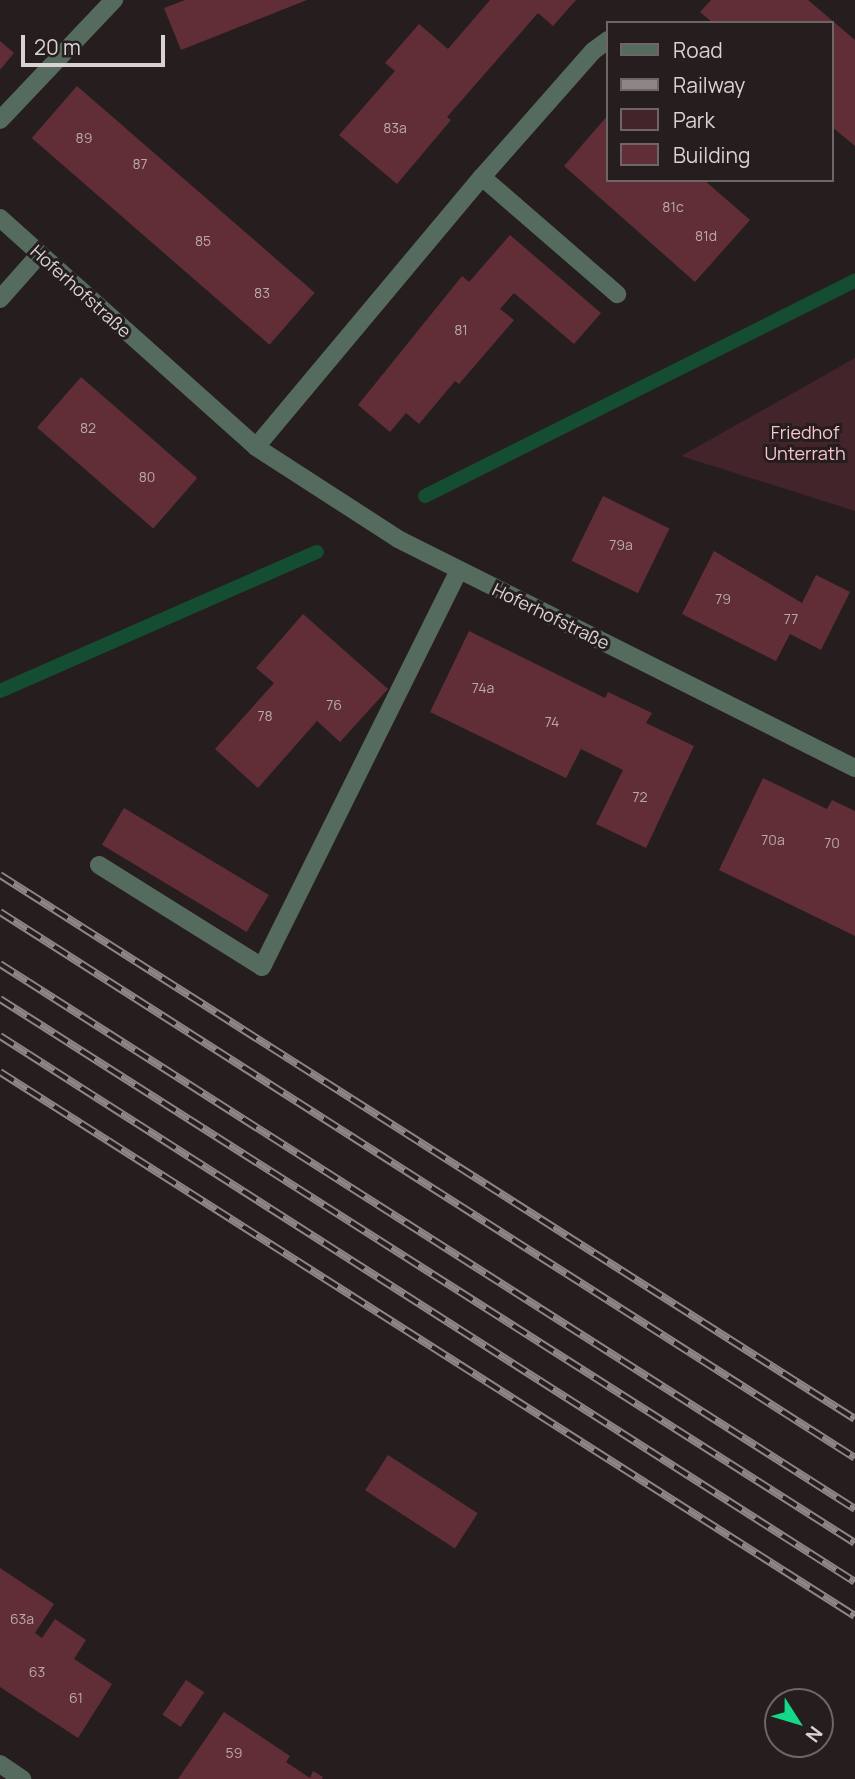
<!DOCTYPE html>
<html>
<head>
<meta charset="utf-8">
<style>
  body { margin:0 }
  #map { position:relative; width:855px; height:1779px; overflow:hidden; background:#251d1e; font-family:Manrope,sans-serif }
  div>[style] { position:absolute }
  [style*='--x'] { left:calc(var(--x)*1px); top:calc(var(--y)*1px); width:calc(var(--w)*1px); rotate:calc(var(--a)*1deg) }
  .green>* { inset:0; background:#43242a }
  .stream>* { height:14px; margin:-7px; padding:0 7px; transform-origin:7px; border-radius:7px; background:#154d32 }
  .building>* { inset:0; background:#612e38; transform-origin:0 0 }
  .minor>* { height:18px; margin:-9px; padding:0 9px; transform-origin:9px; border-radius:9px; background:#556b5e }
  .rail>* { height:8px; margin-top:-4px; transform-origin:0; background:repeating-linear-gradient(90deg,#251d1e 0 16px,#8c8687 0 32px); box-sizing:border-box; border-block:2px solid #8c8687 }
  span { translate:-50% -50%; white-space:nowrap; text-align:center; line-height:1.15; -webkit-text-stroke:6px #251d1e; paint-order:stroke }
  .number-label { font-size:14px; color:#baa9ac }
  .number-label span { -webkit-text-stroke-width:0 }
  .street-label { font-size:18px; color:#d8d2d3 }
  .park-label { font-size:18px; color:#fac4cc }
  .legend { position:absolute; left:606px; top:21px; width:228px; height:161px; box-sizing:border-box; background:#251d1e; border:2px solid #6d6566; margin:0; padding:9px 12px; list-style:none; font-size:21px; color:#d8d2d3 }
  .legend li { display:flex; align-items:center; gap:14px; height:35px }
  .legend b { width:35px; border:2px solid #6d6566 }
  .north { position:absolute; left:764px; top:1688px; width:70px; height:70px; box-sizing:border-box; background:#251d1e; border:2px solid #6d6566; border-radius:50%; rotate:127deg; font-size:19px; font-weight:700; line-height:28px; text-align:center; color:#d8d2d3 }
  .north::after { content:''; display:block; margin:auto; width:24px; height:32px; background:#13d98a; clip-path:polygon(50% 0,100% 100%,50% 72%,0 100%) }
  .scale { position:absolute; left:21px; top:35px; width:144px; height:32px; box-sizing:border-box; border:4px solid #d8d2d3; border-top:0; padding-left:9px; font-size:21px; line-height:24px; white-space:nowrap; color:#d8d2d3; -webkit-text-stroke:5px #251d1e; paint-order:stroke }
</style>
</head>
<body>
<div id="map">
  <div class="green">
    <i style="clip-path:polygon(855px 358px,855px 511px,681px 456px)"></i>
  </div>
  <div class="stream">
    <i style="--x:425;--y:496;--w:481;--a:-26.6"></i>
    <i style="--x:0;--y:691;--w:346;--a:-23.7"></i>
  </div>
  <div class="building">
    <i style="clip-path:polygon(185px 0,307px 0,181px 50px,164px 8px)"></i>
    <i style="clip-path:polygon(490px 0,576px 0,553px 26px,538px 13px,447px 117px,451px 120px,397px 184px,339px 135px,395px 71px,385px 63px,419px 24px,448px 49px)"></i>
    <i style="clip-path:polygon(711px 0,808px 0,855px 40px,855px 146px,832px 127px,832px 23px,713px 23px,700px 12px)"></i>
    <i style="clip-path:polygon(0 41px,14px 53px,0 70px)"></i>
    <i style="left:77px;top:86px;width:315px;height:69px;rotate:41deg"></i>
    <i style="clip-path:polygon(608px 115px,608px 180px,704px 180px,750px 220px,695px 282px,564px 166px)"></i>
    <i style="clip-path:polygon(510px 235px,601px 313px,574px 344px,514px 293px,500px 309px,514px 320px,459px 384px,455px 381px,419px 424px,406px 413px,390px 432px,358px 405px,462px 276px,469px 282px)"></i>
    <i style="left:81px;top:377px;width:154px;height:67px;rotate:41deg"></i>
    <i style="left:603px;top:496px;width:74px;height:72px;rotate:26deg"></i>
    <i style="clip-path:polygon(714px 551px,802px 603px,816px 575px,850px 592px,821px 650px,790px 634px,776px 661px,682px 614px)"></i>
    <i style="clip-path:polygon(303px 614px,388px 689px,340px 742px,317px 721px,258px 788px,215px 749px,274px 683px,256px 668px)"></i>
    <i style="clip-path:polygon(469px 631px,605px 698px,608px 692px,652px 713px,646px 723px,694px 746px,646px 848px,596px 824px,623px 770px,581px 749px,566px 778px,430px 712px)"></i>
    <i style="clip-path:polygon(763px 778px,827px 809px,832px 800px,855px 811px,855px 936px,719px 870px)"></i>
    <i style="left:124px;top:808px;width:169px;height:43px;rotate:31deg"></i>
    <i style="left:388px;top:1455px;width:107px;height:42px;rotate:33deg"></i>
    <i style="clip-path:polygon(0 1568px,54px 1604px,35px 1633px,42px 1638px,55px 1619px,86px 1640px,74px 1659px,112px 1684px,78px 1738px,0 1687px)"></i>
    <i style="left:186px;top:1680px;width:22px;height:42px;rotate:34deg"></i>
    <i style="clip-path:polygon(224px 1712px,290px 1756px,286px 1762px,310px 1778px,313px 1771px,323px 1777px,322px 1779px,178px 1779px)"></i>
  </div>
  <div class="minor">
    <i style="--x:0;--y:120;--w:166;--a:-46.5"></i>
    <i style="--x:482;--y:177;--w:179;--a:40.9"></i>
    <i style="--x:0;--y:218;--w:343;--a:41.8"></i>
    <i style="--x:256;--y:447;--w:169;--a:32.9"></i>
    <i style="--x:398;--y:539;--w:511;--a:26.62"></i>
    <i style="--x:0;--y:299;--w:60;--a:-48.4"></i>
    <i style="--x:256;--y:447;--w:352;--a:-50.1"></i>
    <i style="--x:482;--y:177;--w:168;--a:-48.6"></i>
    <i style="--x:593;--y:51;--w:19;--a:-36"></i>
    <i style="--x:99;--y:865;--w:192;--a:32"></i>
    <i style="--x:262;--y:967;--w:443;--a:-63.6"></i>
    <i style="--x:0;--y:1764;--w:27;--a:34"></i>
  </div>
  <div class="rail">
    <i style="--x:0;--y:875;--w:1013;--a:32.47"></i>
    <i style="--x:0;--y:912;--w:1014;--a:32.56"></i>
    <i style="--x:0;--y:964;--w:1014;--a:32.51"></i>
    <i style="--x:0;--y:999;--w:1013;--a:32.47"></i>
    <i style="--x:0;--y:1036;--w:1014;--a:32.56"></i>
    <i style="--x:0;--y:1072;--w:1013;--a:32.47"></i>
  </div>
  <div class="number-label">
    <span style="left:395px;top:128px">83a</span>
    <span style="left:84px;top:138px">89</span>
    <span style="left:140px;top:164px">87</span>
    <span style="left:673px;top:207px">81c</span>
    <span style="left:706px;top:236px">81d</span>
    <span style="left:203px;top:241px">85</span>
    <span style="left:262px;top:293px">83</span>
    <span style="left:461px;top:330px">81</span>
    <span style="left:88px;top:428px">82</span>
    <span style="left:147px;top:477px">80</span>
    <span style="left:621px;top:545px">79a</span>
    <span style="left:723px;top:599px">79</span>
    <span style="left:791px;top:619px">77</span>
    <span style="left:483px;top:688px">74a</span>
    <span style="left:334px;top:705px">76</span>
    <span style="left:265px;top:716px">78</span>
    <span style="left:552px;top:722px">74</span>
    <span style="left:640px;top:797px">72</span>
    <span style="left:773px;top:840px">70a</span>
    <span style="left:832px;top:843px">70</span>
    <span style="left:22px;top:1619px">63a</span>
    <span style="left:37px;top:1672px">63</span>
    <span style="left:76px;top:1698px">61</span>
    <span style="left:234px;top:1753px">59</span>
  </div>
  <div class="street-label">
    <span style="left:81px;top:291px;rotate:42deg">Hoferhofstraße</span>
    <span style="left:551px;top:616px;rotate:26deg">Hoferhofstraße</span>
  </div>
  <div class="park-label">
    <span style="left:805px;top:443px">Friedhof<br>Unterrath</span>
  </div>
  <ul class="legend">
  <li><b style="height:9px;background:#556b5e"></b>Road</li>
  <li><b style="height:9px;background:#8c8687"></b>Railway</li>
  <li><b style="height:19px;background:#43242a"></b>Park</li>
  <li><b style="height:19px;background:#612e38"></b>Building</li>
  </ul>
  <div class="north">N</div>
  <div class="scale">20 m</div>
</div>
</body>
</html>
